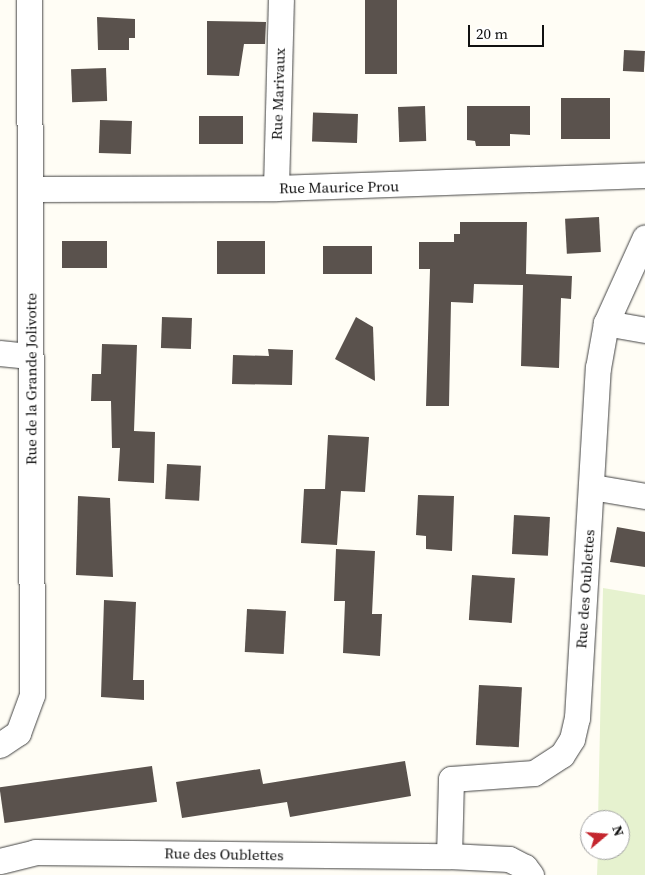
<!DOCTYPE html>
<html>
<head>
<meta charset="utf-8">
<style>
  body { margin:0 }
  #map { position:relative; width:645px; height:875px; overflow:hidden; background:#fffdf5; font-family:"Source Serif 4",serif }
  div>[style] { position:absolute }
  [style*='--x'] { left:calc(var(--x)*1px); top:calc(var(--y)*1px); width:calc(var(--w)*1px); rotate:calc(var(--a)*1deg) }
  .pitch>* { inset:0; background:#e6f2cf }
  .building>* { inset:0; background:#5a524d; transform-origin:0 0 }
  .roads { filter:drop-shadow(0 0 1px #444) drop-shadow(0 0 1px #444) }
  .street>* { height:25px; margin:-12.5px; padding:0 12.5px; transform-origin:12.5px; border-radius:12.5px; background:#fff }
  span { translate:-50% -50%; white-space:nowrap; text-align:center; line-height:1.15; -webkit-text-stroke:5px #fff; paint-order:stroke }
  .street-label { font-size:15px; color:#111 }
  .north { position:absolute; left:580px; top:810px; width:50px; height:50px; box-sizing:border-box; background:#fff; border:1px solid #a0a0a0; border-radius:50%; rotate:72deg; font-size:14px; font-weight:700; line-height:20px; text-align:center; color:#111 }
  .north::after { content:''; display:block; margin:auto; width:18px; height:22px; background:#c4262e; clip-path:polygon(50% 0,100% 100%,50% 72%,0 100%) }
  .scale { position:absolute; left:468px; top:25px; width:76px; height:22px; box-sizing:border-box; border:2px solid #111; border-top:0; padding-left:6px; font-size:15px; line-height:18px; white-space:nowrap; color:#111; -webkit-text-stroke:4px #fff; paint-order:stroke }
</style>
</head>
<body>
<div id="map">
  <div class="pitch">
    <i style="clip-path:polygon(603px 588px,645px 595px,645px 875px,597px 875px,598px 850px,620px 850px,620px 820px,598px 820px)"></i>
  </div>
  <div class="building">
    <i style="left:365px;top:0;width:32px;height:74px"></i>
    <i style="clip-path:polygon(97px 17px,135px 19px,135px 38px,129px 38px,129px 50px,98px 50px)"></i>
    <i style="clip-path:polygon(207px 21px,266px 22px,265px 44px,244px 44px,239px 76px,207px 75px)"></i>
    <i style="left:624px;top:50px;width:21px;height:21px;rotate:3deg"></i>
    <i style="left:106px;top:68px;width:33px;height:35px;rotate:88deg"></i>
    <i style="left:561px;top:98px;width:49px;height:41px"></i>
    <i style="left:425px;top:106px;width:35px;height:27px;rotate:88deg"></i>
    <i style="clip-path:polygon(467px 106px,530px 106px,530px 135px,510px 134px,510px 146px,476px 146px,475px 141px,467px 140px)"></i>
    <i style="left:358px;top:114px;width:29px;height:45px;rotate:92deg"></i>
    <i style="left:243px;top:116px;width:28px;height:44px;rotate:90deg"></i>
    <i style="left:100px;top:120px;width:32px;height:33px;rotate:2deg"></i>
    <i style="left:599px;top:217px;width:35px;height:34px;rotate:87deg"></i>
    <i style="clip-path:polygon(460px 222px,527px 222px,526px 274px,572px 276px,571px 299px,561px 298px,559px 368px,521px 366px,523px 285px,474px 284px,473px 303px,451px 302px,449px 406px,426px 406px,430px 269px,419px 269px,419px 242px,454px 242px,454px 234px,460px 234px)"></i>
    <i style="left:62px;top:241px;width:45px;height:27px"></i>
    <i style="left:217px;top:241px;width:48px;height:33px"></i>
    <i style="left:323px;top:246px;width:49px;height:28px"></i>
    <i style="left:162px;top:317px;width:30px;height:31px;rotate:2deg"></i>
    <i style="clip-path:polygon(356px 317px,373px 327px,375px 381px,335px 359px)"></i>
    <i style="clip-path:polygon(102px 344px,137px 345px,134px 431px,155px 432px,154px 483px,118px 481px,120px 448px,112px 448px,111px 401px,91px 401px,92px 374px,101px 374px)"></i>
    <i style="clip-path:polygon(268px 349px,293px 350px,292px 385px,232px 384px,233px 355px,269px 356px)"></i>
    <i style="clip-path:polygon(328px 435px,369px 437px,365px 492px,341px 491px,337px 545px,301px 543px,304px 489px,325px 489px)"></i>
    <i style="left:167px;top:464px;width:34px;height:35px;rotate:3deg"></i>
    <i style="clip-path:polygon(418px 495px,454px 496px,452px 551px,426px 549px,426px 536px,416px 535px)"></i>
    <i style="clip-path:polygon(78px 496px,110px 498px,113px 577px,76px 575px)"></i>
    <i style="left:514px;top:515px;width:36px;height:39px;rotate:3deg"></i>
    <i style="clip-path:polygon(617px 527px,645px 532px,645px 567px,610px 562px)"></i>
    <i style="clip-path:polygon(336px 549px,375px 551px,372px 614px,382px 614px,380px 656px,343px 653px,345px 601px,334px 601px)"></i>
    <i style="left:472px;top:575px;width:43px;height:45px;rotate:4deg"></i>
    <i style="clip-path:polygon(104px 600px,136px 602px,133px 680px,144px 680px,144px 700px,101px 697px)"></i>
    <i style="left:247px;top:609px;width:39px;height:43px;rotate:3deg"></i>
    <i style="left:479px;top:685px;width:43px;height:60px;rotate:3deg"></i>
    <i style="clip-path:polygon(405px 761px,411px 796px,290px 817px,287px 802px,182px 818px,176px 782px,260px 769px,263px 784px)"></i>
    <i style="left:152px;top:766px;width:36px;height:154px;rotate:82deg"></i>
  </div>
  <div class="roads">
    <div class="street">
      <i style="--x:276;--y:188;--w:188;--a:-88.5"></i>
      <i style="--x:32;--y:189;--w:244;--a:-0.2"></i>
      <i style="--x:276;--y:188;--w:369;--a:-2"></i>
      <i style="--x:606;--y:323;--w:40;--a:10"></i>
      <i style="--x:0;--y:353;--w:30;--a:6"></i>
      <i style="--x:592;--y:487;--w:54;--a:9.6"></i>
      <i style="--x:0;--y:745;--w:22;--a:-34"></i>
      <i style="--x:18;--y:733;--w:40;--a:-69.8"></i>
      <i style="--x:32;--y:695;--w:695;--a:-90.25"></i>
      <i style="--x:449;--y:856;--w:77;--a:-88.5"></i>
      <i style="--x:451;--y:779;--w:83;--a:-4.1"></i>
      <i style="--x:534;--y:773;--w:33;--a:-33"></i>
      <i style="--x:562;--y:755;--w:19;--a:-58"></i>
      <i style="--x:572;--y:739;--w:22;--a:-77"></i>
      <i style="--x:577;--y:718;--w:351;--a:-86.6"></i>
      <i style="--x:598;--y:368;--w:46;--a:-79.9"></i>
      <i style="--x:606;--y:323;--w:94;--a:-65.6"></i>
      <i style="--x:0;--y:861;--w:36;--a:-14"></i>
      <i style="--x:35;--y:852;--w:414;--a:0.6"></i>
      <i style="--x:449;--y:856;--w:60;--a:2.9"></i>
      <i style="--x:509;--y:859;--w:18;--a:27"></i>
      <i style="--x:525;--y:867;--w:10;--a:53"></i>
    </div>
  </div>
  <div class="street-label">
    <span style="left:278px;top:94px;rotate:-88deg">Rue Marivaux</span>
    <span style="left:339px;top:187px;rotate:-1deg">Rue Maurice Prou</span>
    <span style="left:31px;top:379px;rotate:-90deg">Rue de la Grande Jolivotte</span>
    <span style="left:585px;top:589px;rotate:-86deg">Rue des Oublettes</span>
    <span style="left:224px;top:854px;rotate:1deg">Rue des Oublettes</span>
  </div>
  <div class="north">N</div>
  <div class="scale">20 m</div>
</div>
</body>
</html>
